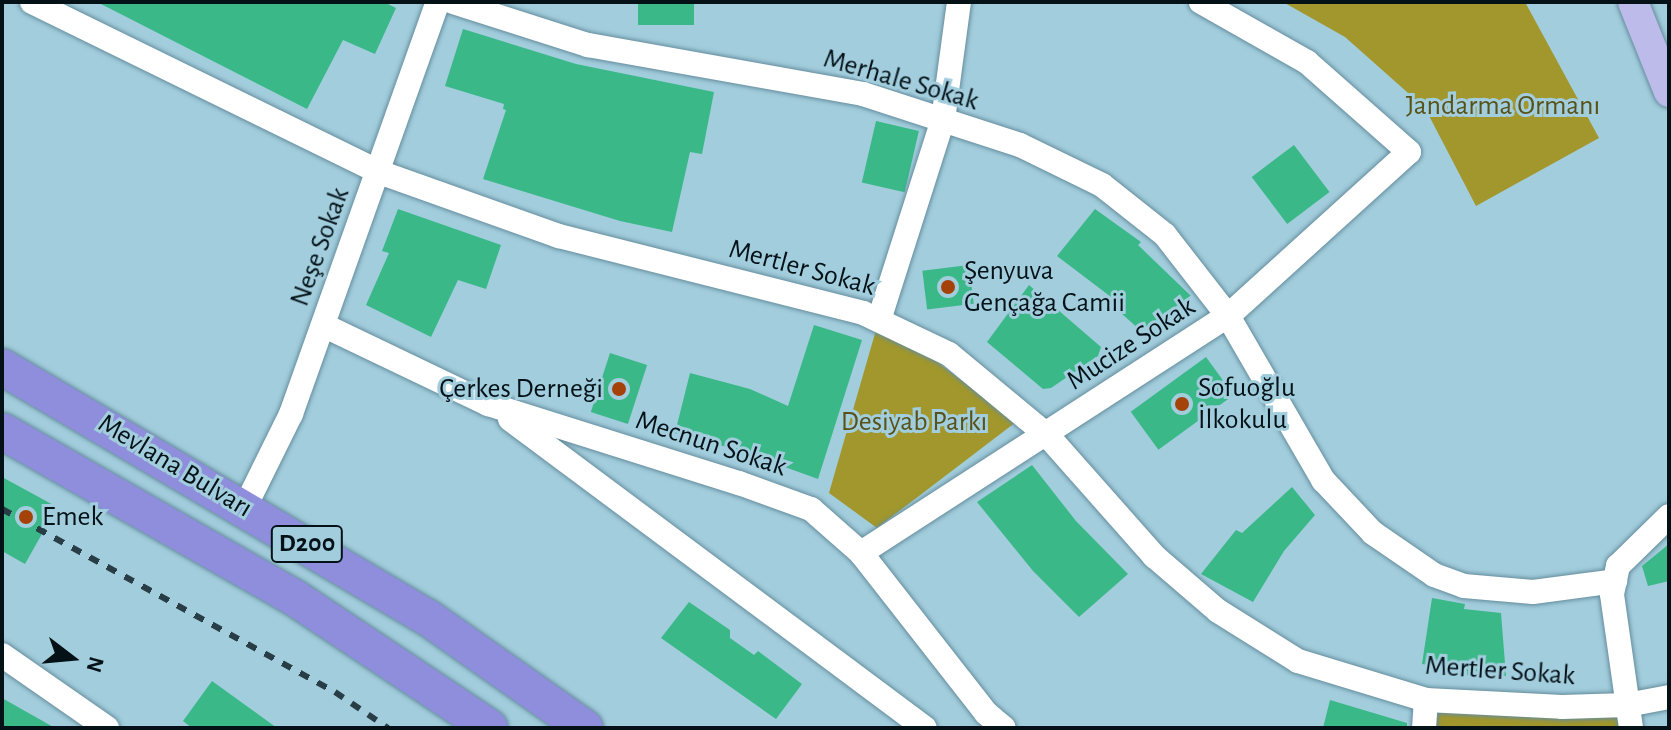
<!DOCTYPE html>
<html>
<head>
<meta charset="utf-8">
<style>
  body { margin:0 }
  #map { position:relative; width:1671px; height:730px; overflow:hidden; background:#a2cddd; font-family:"Alegreya Sans",sans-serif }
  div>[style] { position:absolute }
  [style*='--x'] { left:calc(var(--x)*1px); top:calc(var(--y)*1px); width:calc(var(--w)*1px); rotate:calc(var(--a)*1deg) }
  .green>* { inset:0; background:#a1972c }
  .building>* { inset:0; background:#3ab888; transform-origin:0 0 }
  .roads { filter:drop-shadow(0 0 2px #658d9d) drop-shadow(0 0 2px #658d9d) }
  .minor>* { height:24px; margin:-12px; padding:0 12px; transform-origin:12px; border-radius:12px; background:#fff }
  .major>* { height:30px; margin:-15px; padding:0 15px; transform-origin:15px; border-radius:15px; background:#bcbbea }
  .highway>* { height:36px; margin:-18px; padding:0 18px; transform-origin:18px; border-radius:18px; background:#8f8edc }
  .rail>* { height:6px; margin-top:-3px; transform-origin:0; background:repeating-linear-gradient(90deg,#283d45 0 10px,transparent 0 20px) }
  .dots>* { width:22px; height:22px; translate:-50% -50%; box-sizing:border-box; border:4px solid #a2cddd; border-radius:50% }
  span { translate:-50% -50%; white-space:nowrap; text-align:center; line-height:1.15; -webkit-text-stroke:6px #a2cddd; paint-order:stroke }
  .shield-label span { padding:2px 6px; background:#a2cddd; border:2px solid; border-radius:6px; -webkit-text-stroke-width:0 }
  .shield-label { font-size:26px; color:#041218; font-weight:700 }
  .street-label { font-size:28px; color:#041218 }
  .park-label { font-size:28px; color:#585218 }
  .poi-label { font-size:28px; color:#041218 }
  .left { translate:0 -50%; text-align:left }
  .right { translate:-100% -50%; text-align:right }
  .frame { position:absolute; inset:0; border:4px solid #041218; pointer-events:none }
  .north { position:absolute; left:32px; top:618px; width:80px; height:80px; -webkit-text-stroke:6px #a2cddd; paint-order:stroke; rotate:106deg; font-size:22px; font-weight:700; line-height:32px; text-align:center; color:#041218 }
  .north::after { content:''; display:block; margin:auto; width:28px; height:36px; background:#041218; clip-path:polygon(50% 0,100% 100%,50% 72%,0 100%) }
</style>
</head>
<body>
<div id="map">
  <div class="green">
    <i style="clip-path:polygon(1283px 2px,1525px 2px,1599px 138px,1476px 206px,1425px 108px,1345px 37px)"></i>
    <i style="clip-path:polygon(876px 330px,928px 355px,1016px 422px,877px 528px,829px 493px)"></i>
    <i style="clip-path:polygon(1426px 700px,1627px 705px,1631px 728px,1423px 728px)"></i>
  </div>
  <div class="building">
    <i style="clip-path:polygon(97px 2px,384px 2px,396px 8px,375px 54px,343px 40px,307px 109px)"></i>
    <i style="left:638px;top:2px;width:56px;height:23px"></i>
    <i style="clip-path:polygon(463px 29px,576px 64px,714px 92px,702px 154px,690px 152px,672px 232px,620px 221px,483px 179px,506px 110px,503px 109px,504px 104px,445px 86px)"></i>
    <i style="left:876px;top:121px;width:44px;height:63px;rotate:13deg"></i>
    <i style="left:1294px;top:145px;width:59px;height:53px;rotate:53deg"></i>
    <i style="clip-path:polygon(398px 209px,501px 245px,486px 289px,458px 280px,431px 337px,366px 305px,389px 253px,382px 251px)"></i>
    <i style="clip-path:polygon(1095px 209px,1141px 242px,1138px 245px,1191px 296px,1141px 331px,1111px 304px,1115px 300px,1057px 256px)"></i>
    <i style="left:969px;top:265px;width:39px;height:47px;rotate:83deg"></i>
    <i style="clip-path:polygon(1029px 285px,1101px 347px,1098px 356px,1051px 388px,1043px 389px,987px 342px)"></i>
    <i style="clip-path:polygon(814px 325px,862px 340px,818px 479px,738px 450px,675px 433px,690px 373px,750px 389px,788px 406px)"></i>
    <i style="left:610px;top:353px;width:39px;height:62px;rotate:18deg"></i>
    <i style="left:1206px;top:357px;width:47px;height:93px;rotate:54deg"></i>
    <i style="clip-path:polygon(1032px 465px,1076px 521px,1128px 574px,1079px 617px,1033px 571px,977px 502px)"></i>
    <i style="clip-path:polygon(2px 477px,57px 507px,25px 564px,2px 551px)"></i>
    <i style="clip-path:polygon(1292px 487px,1315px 515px,1284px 551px,1253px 602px,1201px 574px,1236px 530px,1242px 533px)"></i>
    <i style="clip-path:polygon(1669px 544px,1669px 581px,1648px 586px,1642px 566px)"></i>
    <i style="clip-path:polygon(1432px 598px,1465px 604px,1464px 609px,1501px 613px,1506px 676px,1467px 675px,1467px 671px,1422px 664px)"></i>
    <i style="clip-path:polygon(689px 602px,730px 630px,730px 638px,754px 655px,758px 651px,802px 684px,776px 719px,661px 638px)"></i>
    <i style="clip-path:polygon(212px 681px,277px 728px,192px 728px,183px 721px)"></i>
    <i style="clip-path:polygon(2px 698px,55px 728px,2px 728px)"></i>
    <i style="clip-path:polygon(1330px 700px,1407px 723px,1407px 728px,1323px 728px)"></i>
  </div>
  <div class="roads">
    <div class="minor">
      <i style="--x:32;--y:2;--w:386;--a:26.1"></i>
      <i style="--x:379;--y:172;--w:191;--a:19.6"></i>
      <i style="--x:559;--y:236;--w:314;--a:14.2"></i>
      <i style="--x:863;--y:313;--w:95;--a:25.5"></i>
      <i style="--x:949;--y:354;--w:127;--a:39.6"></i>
      <i style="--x:1047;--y:435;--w:162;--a:48.5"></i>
      <i style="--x:1154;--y:556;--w:84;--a:40.7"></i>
      <i style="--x:1218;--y:611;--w:94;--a:32"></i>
      <i style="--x:1298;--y:661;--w:134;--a:16.9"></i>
      <i style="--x:1426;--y:700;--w:136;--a:2.9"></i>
      <i style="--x:1562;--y:707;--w:65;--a:-1.8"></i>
      <i style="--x:1627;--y:705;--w:43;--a:-10.8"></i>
      <i style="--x:453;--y:2;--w:142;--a:17.7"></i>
      <i style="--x:588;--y:45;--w:279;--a:10.1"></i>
      <i style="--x:863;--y:94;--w:165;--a:18"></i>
      <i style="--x:1020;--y:145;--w:91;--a:26"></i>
      <i style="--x:1102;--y:185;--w:80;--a:38.4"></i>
      <i style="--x:1165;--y:235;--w:103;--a:52.1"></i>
      <i style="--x:1228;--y:316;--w:190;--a:59.9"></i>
      <i style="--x:1323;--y:480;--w:73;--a:46.7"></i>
      <i style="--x:1373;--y:533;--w:74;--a:34.5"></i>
      <i style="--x:1434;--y:575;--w:32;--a:20"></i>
      <i style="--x:1464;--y:586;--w:69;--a:5"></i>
      <i style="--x:1533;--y:592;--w:83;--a:-7.6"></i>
      <i style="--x:879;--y:320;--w:210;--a:-72.3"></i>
      <i style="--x:943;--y:120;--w:119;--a:-82.3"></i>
      <i style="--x:323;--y:325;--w:183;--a:25.6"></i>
      <i style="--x:488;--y:404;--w:263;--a:17.5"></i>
      <i style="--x:739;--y:483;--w:77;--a:19.9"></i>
      <i style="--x:811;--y:509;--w:67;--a:41.3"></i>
      <i style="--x:861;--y:553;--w:203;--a:52"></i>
      <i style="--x:986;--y:713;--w:23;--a:40"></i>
      <i style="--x:510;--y:419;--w:517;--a:36.67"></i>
      <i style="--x:245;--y:507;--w:104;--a:-63.7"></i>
      <i style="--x:291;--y:414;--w:437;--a:-70.4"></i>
      <i style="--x:861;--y:553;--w:437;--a:-32.9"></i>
      <i style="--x:1228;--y:316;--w:244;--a:-42.2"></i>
      <i style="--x:1409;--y:152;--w:136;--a:-138.6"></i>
      <i style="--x:1307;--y:62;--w:122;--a:-150.5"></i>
      <i style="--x:2;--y:655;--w:128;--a:34.8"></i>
      <i style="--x:1424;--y:728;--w:28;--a:-86"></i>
      <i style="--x:1631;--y:728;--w:135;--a:-98.1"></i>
      <i style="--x:1612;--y:594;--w:29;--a:-78"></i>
      <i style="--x:1618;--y:566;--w:71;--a:-44.4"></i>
    </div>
    <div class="major">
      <i style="--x:1633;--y:2;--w:97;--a:68.2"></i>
    </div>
    <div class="highway">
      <i style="--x:2;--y:367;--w:493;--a:30.5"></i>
      <i style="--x:427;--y:617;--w:193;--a:35.1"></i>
      <i style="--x:2;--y:431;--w:337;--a:29.7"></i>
      <i style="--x:295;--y:598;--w:234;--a:33.7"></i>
    </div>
  </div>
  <div class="rail">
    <i style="--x:2;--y:509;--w:380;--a:28.8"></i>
    <i style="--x:335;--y:692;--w:64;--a:34.2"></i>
  </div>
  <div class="dots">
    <i style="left:948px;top:287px;background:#a54209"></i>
    <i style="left:619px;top:389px;background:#a54209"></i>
    <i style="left:1182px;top:404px;background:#a54209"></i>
    <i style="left:26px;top:517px;background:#a54209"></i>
  </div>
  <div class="shield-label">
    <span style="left:307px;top:544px">D200</span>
  </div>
  <div class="street-label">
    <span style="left:901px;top:80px;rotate:16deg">Merhale Sokak</span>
    <span style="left:320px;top:247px;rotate:-70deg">Neşe Sokak</span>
    <span style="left:802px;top:268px;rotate:15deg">Mertler Sokak</span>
    <span style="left:1131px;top:344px;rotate:-33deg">Mucize Sokak</span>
    <span style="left:711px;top:444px;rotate:18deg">Mecnun Sokak</span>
    <span style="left:175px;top:466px;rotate:31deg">Mevlana Bulvarı</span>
    <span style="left:1500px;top:671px;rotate:4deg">Mertler Sokak</span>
  </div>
  <div class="park-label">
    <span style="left:1503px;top:106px">Jandarma Ormanı</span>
    <span style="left:914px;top:422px">Desiyab Parkı</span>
  </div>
  <div class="poi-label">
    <span class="left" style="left:964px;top:287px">Şenyuva<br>Gençağa Camii</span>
    <span class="left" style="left:1198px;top:404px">Sofuoğlu<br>İlkokulu</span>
    <span class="right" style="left:603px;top:389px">Çerkes Derneği</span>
    <span class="left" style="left:42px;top:517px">Emek</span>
  </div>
  <div class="frame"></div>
  <div class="north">N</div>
</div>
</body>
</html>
